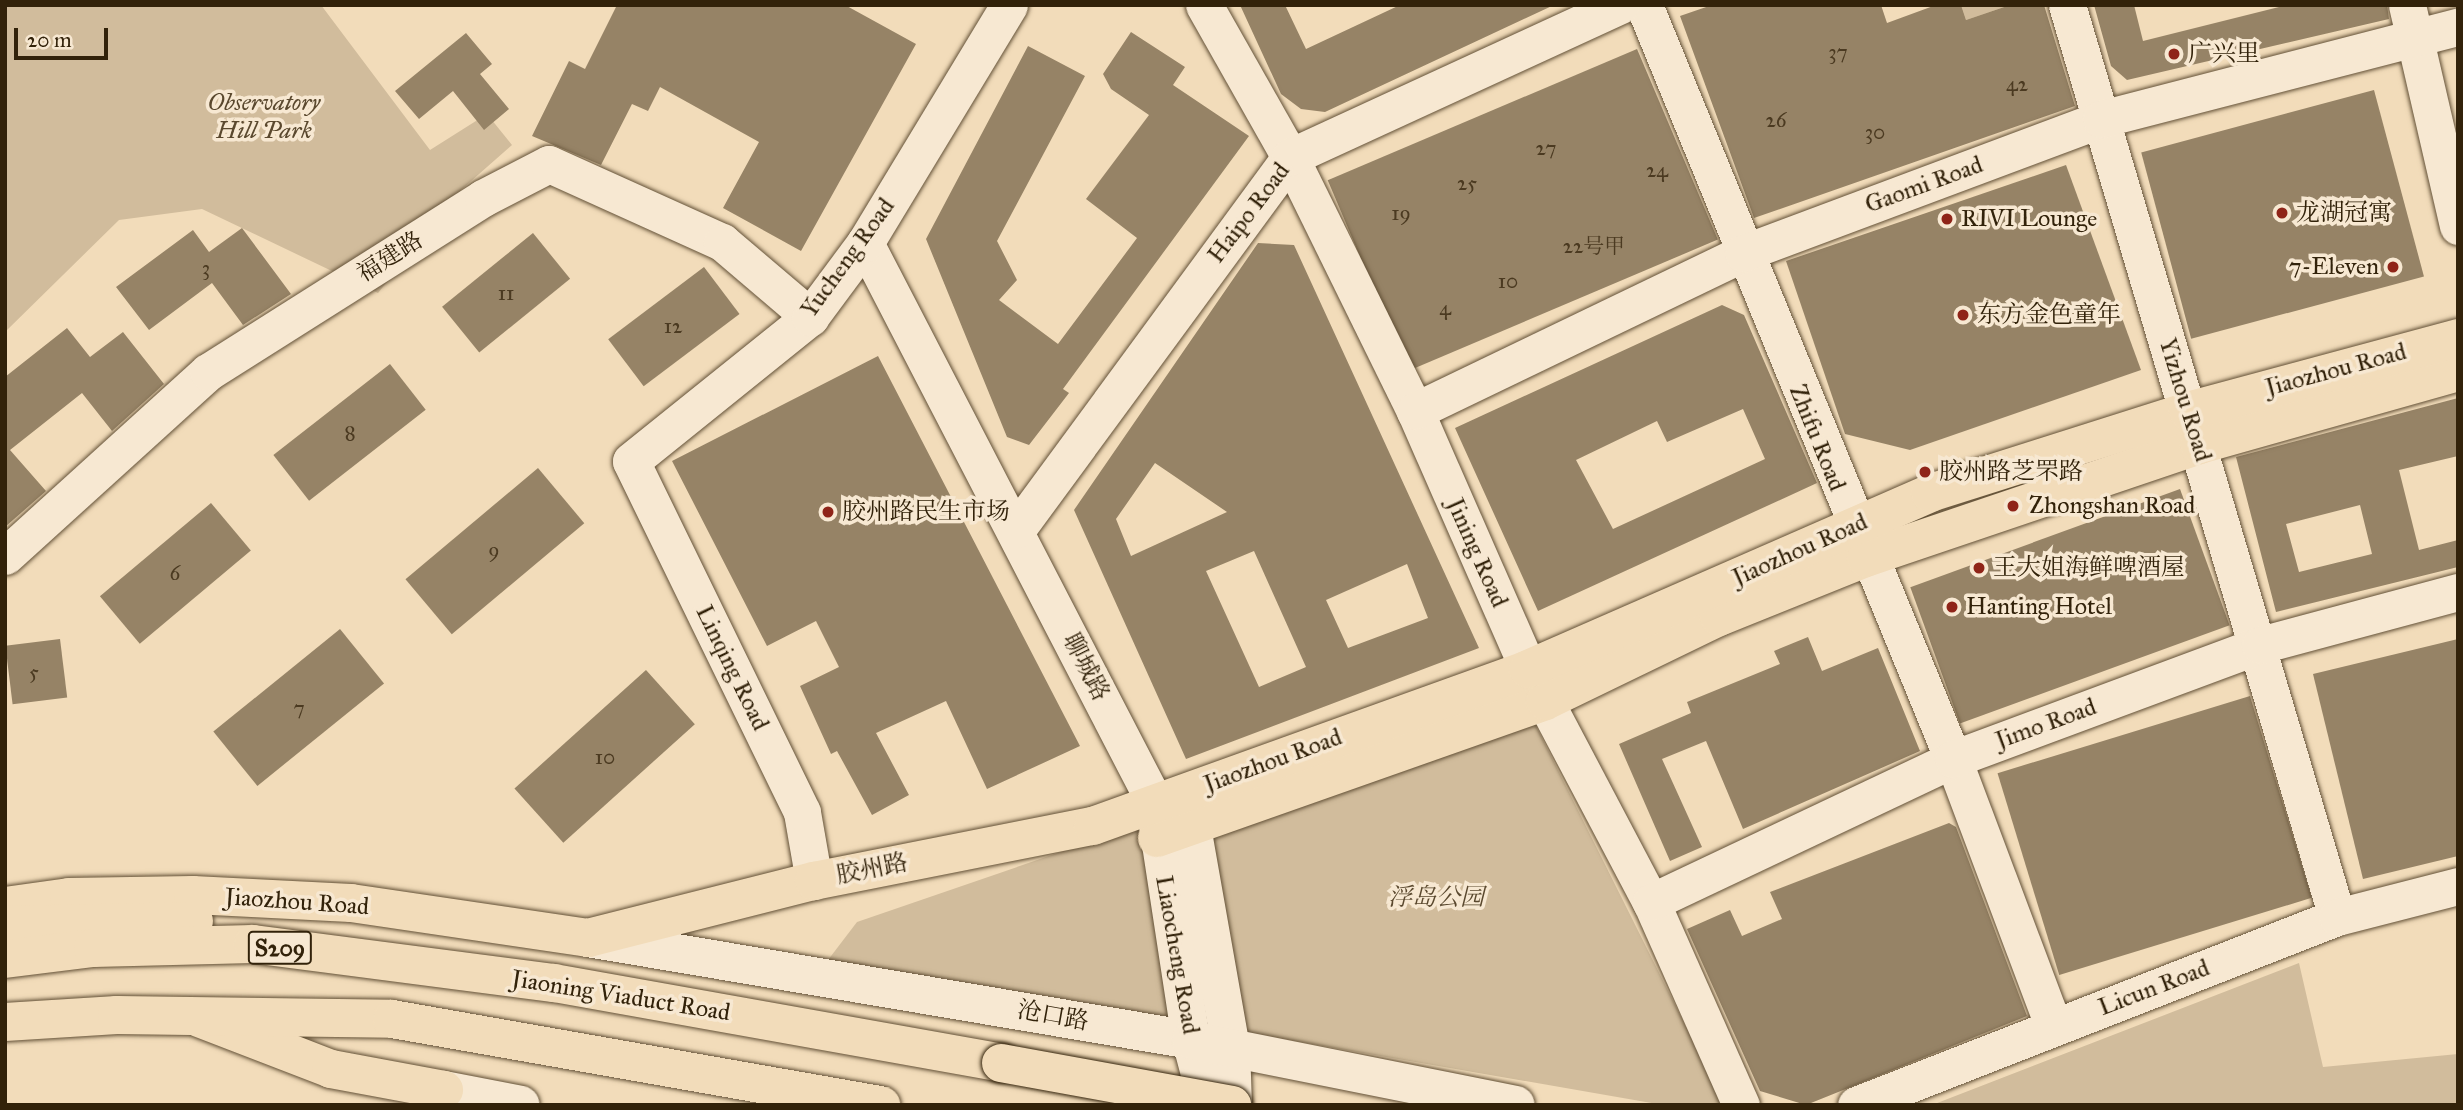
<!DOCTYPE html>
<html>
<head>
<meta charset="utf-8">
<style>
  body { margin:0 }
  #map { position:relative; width:2463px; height:1110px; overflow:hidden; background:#f2dcba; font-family:"IM FELL Great Primer","Noto Serif SC",serif }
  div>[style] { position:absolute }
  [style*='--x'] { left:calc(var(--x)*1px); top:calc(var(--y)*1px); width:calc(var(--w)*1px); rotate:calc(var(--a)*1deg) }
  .green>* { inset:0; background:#d1bc9c }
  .building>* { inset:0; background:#968366; transform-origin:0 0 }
  .roads { filter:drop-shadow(0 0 2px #625036) drop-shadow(0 0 2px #625036) }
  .street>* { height:37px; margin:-18.5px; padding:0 18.5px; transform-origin:18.5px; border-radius:18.5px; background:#f7e8d2 }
  .secondary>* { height:38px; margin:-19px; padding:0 19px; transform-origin:19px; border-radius:19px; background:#f7e8d2 }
  .primary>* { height:38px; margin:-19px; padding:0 19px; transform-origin:19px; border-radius:19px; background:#f2dcba }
  .highway>* { height:38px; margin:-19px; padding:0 19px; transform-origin:19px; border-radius:19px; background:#f2dcba }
  .bridges { filter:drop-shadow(0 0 2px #32220a) drop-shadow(0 0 2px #32220a) }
  .highway-bridge>* { height:38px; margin:-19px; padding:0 19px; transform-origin:19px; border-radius:19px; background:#f2dcba }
  .dots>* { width:19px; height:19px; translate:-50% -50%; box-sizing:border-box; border:4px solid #f7e8d2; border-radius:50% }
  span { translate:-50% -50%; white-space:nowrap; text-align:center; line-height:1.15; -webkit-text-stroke:7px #f7e8d2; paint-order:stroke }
  .number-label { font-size:21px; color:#4b3a21 }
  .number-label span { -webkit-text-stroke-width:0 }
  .shield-label span { padding:2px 5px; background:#f7e8d2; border:2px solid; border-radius:5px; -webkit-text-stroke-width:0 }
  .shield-label { font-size:23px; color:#32220a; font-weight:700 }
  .poi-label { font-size:24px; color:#32220a }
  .left { translate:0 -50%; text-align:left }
  .right { translate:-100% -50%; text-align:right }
  .park-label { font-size:24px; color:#5a482e; font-style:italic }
  .street-label { font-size:24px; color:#32220a }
  .frame { position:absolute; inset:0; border:7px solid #32220a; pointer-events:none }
  .scale { position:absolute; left:14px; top:28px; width:94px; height:32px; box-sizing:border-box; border:4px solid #32220a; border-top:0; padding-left:9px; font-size:21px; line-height:24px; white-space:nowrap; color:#32220a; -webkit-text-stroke:5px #f7e8d2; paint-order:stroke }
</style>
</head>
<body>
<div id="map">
  <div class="green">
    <i style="clip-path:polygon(5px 5px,321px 5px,430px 150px,487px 114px,512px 145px,462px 189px,378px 293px,202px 209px,119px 220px,5px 332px)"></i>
    <i style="clip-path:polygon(1961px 5px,2010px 5px,1966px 20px)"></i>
    <i style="clip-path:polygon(1520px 694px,1725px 1105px,1663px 1105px,828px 960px,857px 922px)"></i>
    <i style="clip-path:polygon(2299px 963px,2323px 1067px,2458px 1054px,2458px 1105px,1932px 1105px)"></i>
  </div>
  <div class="building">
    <i style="clip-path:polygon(617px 5px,845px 5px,916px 44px,801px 251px,723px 208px,759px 142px,660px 87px,648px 111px,632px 104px,601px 165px,532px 136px,569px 61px,585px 69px)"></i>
    <i style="clip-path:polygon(1240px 5px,1285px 5px,1306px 49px,1400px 5px,1554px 5px,1325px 112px,1301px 109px,1281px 94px)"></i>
    <i style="clip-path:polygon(1712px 5px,1881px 5px,1887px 23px,1936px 5px,1961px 5px,1966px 20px,2010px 5px,2044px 5px,2075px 106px,1754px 218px,1680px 16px)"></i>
    <i style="clip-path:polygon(2094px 5px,2134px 5px,2143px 41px,2287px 5px,2387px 5px,2389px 19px,2127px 80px,2111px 66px)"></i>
    <i style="clip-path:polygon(1131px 32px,1185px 67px,1173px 85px,1249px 136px,1063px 389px,1069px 393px,1029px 445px,1007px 437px,926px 239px,1028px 46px,1085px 76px,997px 241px,1017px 280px,999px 300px,1058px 344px,1137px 238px,1086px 199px,1149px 115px,1111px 89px,1103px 74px)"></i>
    <i style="clip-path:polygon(466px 33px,492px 64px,480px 74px,509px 109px,484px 130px,453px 91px,419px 119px,395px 91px)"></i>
    <i style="left:1637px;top:49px;width:207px;height:336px;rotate:67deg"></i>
    <i style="left:2374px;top:90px;width:193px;height:241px;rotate:75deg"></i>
    <i style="clip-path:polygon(2066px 165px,2141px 370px,1910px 450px,1845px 434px,1786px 261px)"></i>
    <i style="clip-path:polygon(242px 228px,291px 294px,243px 325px,212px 283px,149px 330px,116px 287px,193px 230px,209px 252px)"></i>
    <i style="left:533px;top:233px;width:59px;height:117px;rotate:51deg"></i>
    <i style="clip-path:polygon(evenodd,1258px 243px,1294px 245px,1479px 648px,1186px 759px,1074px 510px,1258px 243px,1155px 463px,1227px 512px,1131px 556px,1116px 519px,1155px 463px,1258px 243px,1254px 551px,1306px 667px,1259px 687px,1206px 571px,1254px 551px,1258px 243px,1407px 564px,1428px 618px,1348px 648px,1326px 600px,1407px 564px)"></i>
    <i style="left:704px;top:267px;width:59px;height:120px;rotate:53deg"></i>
    <i style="clip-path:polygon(evenodd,1722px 305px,1744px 315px,1817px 483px,1538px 611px,1455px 428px,1722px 305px,1743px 409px,1765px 459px,1613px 529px,1576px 460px,1657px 421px,1667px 442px,1743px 409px)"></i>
    <i style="clip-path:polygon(67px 328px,90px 357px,123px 332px,164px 384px,112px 431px,82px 393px,10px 450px,46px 491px,5px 527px,5px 377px)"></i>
    <i style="clip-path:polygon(878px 356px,1080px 746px,987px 789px,946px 701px,876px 733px,909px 795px,872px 815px,837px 751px,831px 754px,800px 686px,839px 667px,816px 621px,767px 646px,672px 461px)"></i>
    <i style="left:390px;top:364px;width:58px;height:148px;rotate:52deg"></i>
    <i style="clip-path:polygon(evenodd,2458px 398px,2458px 456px,2399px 470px,2419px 550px,2458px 540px,2458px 567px,2276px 612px,2236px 457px,2458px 398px,2360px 505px,2372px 554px,2299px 572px,2286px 524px,2360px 505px)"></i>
    <i style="left:538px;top:468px;width:72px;height:173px;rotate:50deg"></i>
    <i style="left:2180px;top:489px;width:145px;height:287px;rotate:70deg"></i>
    <i style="left:211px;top:503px;width:62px;height:145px;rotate:50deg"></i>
    <i style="left:340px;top:629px;width:70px;height:163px;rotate:51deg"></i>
    <i style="clip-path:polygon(1808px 637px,1822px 671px,1878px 648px,1920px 751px,1743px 829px,1706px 741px,1662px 759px,1702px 847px,1670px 861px,1619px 744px,1691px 713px,1687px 702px,1780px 664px,1774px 651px)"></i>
    <i style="left:60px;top:639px;width:59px;height:55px;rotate:83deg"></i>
    <i style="clip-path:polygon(2458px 639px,2458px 856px,2363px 879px,2313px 674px)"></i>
    <i style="left:646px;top:670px;width:73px;height:177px;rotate:48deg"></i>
    <i style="left:2250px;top:696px;width:211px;height:264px;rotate:73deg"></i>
    <i style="clip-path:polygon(1949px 823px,1956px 827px,2027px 1016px,1806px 1105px,1760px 1091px,1687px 929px,1730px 910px,1742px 936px,1782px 919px,1770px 892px)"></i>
  </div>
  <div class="roads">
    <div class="street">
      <i style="--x:1204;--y:5;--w:175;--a:60.5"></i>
      <i style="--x:1290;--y:157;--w:283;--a:63.8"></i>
      <i style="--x:1415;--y:411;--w:282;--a:66.3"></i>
      <i style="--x:1528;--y:669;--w:263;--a:62.2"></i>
      <i style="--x:1651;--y:902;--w:222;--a:66.1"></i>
      <i style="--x:1644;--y:5;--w:815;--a:67.72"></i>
      <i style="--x:1953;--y:759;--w:286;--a:69.4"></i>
      <i style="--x:2067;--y:5;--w:951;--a:73.51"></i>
      <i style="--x:2407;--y:5;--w:227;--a:77"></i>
      <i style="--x:865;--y:243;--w:631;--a:62.62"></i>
      <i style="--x:1415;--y:411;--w:364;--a:-25.7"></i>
      <i style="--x:1743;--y:253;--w:382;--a:-20.5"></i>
      <i style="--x:2101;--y:119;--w:369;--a:-14.5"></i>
      <i style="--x:1017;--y:529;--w:461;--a:-53.7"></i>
      <i style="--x:1290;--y:157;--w:364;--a:-24.7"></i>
      <i style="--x:5;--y:556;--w:274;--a:-42.2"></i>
      <i style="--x:208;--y:372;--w:325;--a:-32.3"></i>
      <i style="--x:483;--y:198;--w:74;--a:-27.3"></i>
      <i style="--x:549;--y:164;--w:190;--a:24.3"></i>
      <i style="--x:722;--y:242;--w:116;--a:40.4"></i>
      <i style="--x:814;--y:881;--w:70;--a:-99.9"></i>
      <i style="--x:802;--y:812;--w:390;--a:-116"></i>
      <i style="--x:631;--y:461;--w:230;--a:-38.8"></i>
      <i style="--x:810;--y:317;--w:92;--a:-53.4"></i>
      <i style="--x:865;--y:243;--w:278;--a:-58.8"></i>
      <i style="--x:1651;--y:902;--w:334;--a:-25.3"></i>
      <i style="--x:1953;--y:759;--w:327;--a:-20.4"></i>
      <i style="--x:2260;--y:645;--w:205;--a:-15"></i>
      <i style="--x:1856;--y:1105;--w:516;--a:-21.35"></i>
      <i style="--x:2337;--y:917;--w:125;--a:-14.4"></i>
    </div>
    <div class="secondary">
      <i style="--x:1155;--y:805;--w:238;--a:81.3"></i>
      <i style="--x:1191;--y:1040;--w:67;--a:75.3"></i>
      <i style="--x:1163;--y:808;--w:35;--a:33"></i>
      <i style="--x:1192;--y:827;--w:224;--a:80"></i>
      <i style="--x:1231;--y:1048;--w:57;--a:88"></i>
      <i style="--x:588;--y:938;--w:612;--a:9.6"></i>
      <i style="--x:1191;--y:1040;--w:331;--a:11.3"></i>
      <i style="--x:444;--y:1090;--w:78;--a:11"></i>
    </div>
    <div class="primary">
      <i style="--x:1157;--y:838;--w:411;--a:-19.4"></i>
      <i style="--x:1545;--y:701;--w:193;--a:-25.8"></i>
      <i style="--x:1719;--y:617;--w:158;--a:-21.9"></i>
      <i style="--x:1866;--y:558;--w:352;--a:-18.7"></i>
      <i style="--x:2199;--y:445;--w:269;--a:-15.7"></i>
      <i style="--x:5;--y:906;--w:65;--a:-8"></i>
      <i style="--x:69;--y:897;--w:124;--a:-0.9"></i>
      <i style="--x:193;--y:895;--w:158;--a:2.9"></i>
      <i style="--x:351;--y:903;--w:240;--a:8.4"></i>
      <i style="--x:588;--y:938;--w:233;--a:-14.2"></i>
      <i style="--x:814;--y:881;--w:284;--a:-11.2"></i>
      <i style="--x:1093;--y:826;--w:462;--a:-19.8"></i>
      <i style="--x:1528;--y:669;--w:439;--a:-23.6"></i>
      <i style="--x:1930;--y:493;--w:271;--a:-17.6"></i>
      <i style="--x:2188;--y:411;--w:280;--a:-15.1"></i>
      <i style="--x:199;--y:1018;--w:142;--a:21.1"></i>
      <i style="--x:331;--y:1069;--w:115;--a:10.5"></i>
    </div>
    <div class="highway">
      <i style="--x:5;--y:925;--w:189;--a:-1.2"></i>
      <i style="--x:5;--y:959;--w:89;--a:-7.1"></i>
      <i style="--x:93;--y:948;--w:160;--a:-1.4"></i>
      <i style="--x:253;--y:944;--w:304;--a:7.4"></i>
      <i style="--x:554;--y:983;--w:454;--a:10.1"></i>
      <i style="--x:5;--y:1022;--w:112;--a:-3.6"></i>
      <i style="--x:117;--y:1015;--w:275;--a:0.8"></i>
      <i style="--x:392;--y:1019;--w:497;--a:10"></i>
    </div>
  </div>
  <div class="bridges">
    <div class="highway-bridge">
      <i style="--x:1001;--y:1063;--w:235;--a:10.3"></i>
    </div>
  </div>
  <div class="dots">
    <i style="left:2174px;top:54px;background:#8f2418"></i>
    <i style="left:2282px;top:213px;background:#8f2418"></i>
    <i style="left:1947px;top:219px;background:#8f2418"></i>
    <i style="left:2393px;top:267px;background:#8f2418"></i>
    <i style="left:1963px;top:315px;background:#8f2418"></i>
    <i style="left:1925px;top:472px;background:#8f2418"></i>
    <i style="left:2013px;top:506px;background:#8f2418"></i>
    <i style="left:828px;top:512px;background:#8f2418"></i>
    <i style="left:1979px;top:568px;background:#8f2418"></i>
    <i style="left:1952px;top:607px;background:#8f2418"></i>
  </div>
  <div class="number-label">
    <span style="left:1838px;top:52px">37</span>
    <span style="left:2017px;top:84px">42</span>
    <span style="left:1776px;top:120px">26</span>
    <span style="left:1875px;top:132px">30</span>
    <span style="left:1546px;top:148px">27</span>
    <span style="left:1657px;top:170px">24</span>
    <span style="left:1467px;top:183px">25</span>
    <span style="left:1401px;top:213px">19</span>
    <span style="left:1594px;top:246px">22号甲</span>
    <span style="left:206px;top:268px">3</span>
    <span style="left:1508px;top:281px">10</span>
    <span style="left:506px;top:293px">11</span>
    <span style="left:1445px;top:308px">4</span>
    <span style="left:673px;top:326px">12</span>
    <span style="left:350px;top:433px">8</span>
    <span style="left:494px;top:550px">9</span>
    <span style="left:175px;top:573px">6</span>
    <span style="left:34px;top:672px">5</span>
    <span style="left:299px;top:708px">7</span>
    <span style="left:605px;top:757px">10</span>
  </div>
  <div class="shield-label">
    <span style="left:280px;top:948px">S209</span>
  </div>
  <div class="poi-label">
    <span class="left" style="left:2188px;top:54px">广兴里</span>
    <span class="left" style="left:2296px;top:213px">龙湖冠寓</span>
    <span class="left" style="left:1961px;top:219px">RIVI Lounge</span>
    <span class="right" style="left:2379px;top:267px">7-Eleven</span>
    <span class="left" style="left:1977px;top:315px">东方金色童年</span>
    <span class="left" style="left:1939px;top:472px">胶州路芝罘路</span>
    <span class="left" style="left:2029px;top:506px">Zhongshan Road</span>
    <span class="left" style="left:842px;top:512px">胶州路民生市场</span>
    <span class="left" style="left:1993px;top:568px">王大姐海鲜啤酒屋</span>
    <span class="left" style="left:1966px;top:607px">Hanting Hotel</span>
  </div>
  <div class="park-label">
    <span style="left:264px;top:117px">Observatory<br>Hill Park</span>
    <span style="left:1436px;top:898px">浮岛公园</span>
  </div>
  <div class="street-label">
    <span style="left:1924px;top:185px;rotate:-20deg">Gaomi Road</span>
    <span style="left:1249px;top:213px;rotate:-53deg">Haipo Road</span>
    <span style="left:390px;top:257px;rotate:-32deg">福建路</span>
    <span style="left:848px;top:258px;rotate:-54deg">Yucheng Road</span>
    <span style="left:2336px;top:370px;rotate:-15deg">Jiaozhou Road</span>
    <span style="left:2185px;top:400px;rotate:73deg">Yizhou Road</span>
    <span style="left:1817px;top:438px;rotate:68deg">Zhifu Road</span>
    <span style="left:1800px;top:550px;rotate:-24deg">Jiaozhou Road</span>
    <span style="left:1477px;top:553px;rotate:66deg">Jining Road</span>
    <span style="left:1086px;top:667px;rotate:63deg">聊城路</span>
    <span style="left:732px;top:668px;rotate:64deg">Linqing Road</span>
    <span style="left:2046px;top:724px;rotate:-20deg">Jimo Road</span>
    <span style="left:1273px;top:761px;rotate:-20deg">Jiaozhou Road</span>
    <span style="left:872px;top:869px;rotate:-11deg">胶州路</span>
    <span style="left:297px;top:902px;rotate:4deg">Jiaozhou Road</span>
    <span style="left:1177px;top:955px;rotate:80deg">Liaocheng Road</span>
    <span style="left:2154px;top:988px;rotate:-21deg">Licun Road</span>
    <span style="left:621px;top:996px;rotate:9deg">Jiaoning Viaduct Road</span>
    <span style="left:1053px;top:1016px;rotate:10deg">沧口路</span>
  </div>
  <div class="frame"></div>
  <div class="scale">20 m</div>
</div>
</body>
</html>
